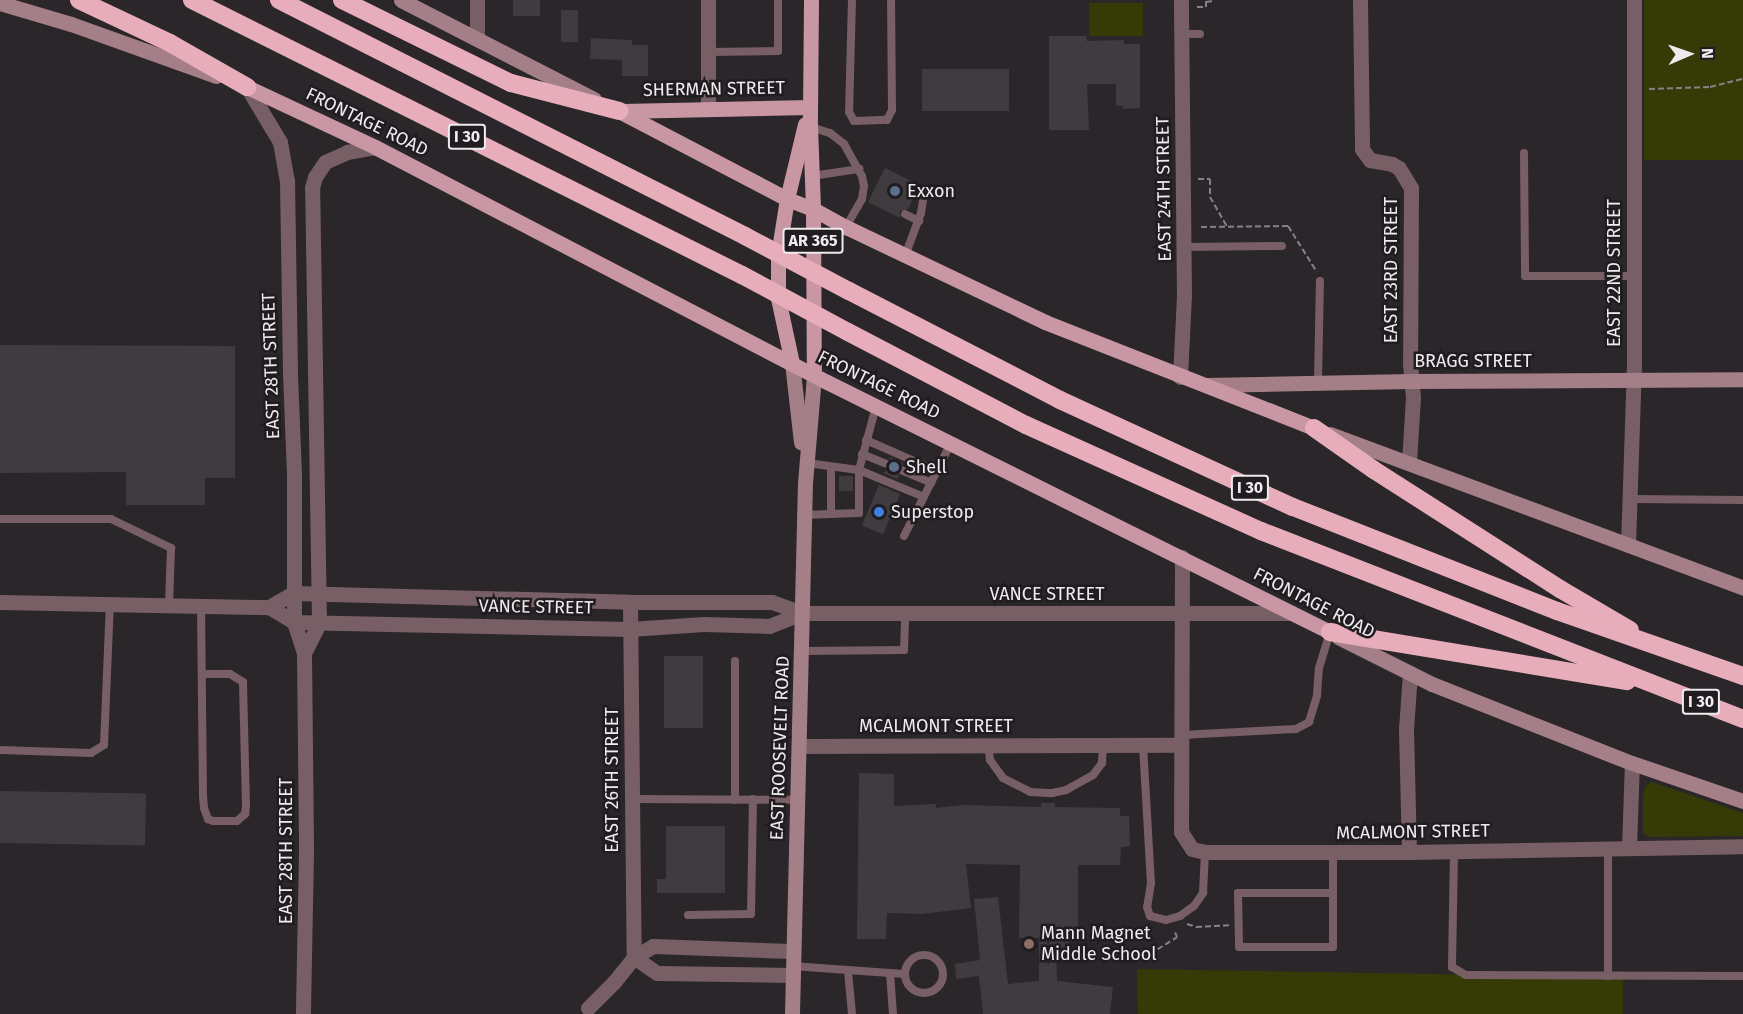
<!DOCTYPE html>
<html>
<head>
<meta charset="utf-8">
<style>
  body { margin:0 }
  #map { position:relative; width:1743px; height:1014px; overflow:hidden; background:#2a262a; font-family:"Fira Sans",sans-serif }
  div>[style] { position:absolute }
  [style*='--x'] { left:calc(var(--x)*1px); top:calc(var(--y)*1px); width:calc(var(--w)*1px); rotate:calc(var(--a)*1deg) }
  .green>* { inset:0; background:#353b06; transform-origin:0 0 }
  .building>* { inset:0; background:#403b3f; transform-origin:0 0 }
  .path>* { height:2px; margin-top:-1px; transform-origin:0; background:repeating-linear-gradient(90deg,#858285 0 6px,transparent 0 9px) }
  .lane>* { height:8px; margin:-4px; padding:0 4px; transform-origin:4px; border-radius:4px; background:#785f65 }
  .lane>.ring { margin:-4px; padding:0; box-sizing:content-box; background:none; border:8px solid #785f65; border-radius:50% }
  .street>* { height:15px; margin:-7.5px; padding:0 7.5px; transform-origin:7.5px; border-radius:7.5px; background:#785f65 }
  .secondary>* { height:15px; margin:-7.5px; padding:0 7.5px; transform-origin:7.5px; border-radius:7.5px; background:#a57f88 }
  .primary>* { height:15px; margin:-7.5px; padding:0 7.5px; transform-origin:7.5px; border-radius:7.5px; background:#c897a3 }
  .highway>* { height:18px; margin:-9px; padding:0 9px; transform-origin:9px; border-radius:9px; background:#e8adbb }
  .highway-bridge>* { height:18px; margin:-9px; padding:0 9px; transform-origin:9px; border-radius:9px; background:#e8adbb }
  .dots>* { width:16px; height:16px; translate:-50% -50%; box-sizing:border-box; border:3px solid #201c20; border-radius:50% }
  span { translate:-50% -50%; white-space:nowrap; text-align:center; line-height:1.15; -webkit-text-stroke:5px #201c20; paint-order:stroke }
  .shield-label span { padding:2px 4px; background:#201c20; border:2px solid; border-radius:4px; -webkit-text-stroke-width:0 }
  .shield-label { font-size:16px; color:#eeebee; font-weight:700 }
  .street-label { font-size:18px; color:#eeebee }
  .poi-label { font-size:18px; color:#eeebee }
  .left { translate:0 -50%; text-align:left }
  .north { position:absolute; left:1659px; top:24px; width:60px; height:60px; -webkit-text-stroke:4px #201c20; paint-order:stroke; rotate:88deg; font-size:16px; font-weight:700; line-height:24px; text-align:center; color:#eeebee }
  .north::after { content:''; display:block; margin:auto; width:21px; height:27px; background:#eeebee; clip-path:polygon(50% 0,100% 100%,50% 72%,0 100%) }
</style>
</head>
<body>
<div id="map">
  <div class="green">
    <i style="left:1644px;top:0;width:99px;height:160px"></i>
    <i style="left:1089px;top:3px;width:54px;height:33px"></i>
    <i style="clip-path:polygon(1652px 782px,1743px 813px,1743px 836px,1650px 837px,1643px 834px,1643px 796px,1645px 786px)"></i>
    <i style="clip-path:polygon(1137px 969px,1623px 977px,1623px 1014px,1138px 1014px)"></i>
  </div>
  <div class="building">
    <i style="left:540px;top:0;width:16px;height:27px;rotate:90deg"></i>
    <i style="left:561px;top:10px;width:17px;height:32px"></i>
    <i style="clip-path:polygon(1049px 36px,1086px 36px,1087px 41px,1124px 40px,1124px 44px,1140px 44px,1140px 108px,1123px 109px,1123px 106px,1116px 106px,1116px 84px,1087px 84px,1089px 130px,1049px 130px)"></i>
    <i style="clip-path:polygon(591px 38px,632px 40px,632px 45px,648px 45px,648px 76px,622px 76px,622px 60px,590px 59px)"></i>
    <i style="left:922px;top:69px;width:87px;height:42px"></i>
    <i style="clip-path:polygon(885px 168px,919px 185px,908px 209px,900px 211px,900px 218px,868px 202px)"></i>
    <i style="clip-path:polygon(0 345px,235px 346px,235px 478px,205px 478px,205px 505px,126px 505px,126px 472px,0 473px)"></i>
    <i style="clip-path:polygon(890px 457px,905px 464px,896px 467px,899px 476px,897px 479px,883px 473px,892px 467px)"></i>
    <i style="left:839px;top:476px;width:14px;height:15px"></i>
    <i style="left:879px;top:485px;width:23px;height:44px;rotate:23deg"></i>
    <i style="left:664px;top:656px;width:39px;height:72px"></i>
    <i style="clip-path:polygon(859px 773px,894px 774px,894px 806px,936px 804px,936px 808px,961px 805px,1041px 807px,1041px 803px,1055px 803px,1055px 807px,1120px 808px,1120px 816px,1129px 816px,1130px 846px,1121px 847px,1120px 865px,1078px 865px,1078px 939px,1069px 939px,1068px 948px,1056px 948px,1057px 981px,1113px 987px,1110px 1014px,983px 1014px,979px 976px,956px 979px,955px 964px,980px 960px,974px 899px,998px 897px,1008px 984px,1039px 981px,1039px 938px,1019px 938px,1020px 865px,966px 864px,971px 908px,922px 914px,887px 913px,886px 939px,857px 939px)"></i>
    <i style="left:0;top:791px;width:146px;height:52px;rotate:1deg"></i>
    <i style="clip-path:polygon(666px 826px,725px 826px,725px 893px,657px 893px,657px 879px,666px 879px)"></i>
  </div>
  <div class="path">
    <i style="--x:1206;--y:2;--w:7;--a:-8"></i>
    <i style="--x:1197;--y:7;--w:9;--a:0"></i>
    <i style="--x:1206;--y:7;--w:7;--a:-90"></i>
    <i style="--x:1649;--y:89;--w:61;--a:-1.9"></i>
    <i style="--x:1710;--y:87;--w:34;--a:-14"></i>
    <i style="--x:1198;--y:179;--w:12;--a:0"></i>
    <i style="--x:1210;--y:179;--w:18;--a:90"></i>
    <i style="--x:1210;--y:197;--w:34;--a:60"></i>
    <i style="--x:1201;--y:227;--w:87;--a:-0.7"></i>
    <i style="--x:1288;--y:226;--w:54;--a:57.8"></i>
    <i style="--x:1187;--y:924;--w:9;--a:18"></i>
    <i style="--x:1196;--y:927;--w:33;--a:-3"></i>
    <i style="--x:1118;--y:952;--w:32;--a:4"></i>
    <i style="--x:1150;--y:954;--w:32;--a:-32"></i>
    <i style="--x:1177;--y:937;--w:5;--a:-112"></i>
  </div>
  <div class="lane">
    <i style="--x:852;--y:0;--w:112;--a:91.5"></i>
    <i style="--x:849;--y:112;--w:10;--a:61"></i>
    <i style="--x:854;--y:121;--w:33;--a:-2"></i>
    <i style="--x:887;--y:120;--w:11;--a:-63"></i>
    <i style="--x:892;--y:110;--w:110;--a:-90.5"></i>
    <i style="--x:1182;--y:34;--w:18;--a:0"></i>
    <i style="--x:708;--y:52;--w:70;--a:-0.8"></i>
    <i style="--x:778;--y:51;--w:51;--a:-90"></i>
    <i style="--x:808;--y:126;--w:23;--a:18"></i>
    <i style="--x:830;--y:133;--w:18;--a:38"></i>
    <i style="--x:844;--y:144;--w:37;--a:61"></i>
    <i style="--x:862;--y:176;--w:10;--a:79"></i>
    <i style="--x:864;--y:186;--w:13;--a:99"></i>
    <i style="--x:862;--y:199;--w:32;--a:120"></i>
    <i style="--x:1524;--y:153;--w:123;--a:89.5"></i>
    <i style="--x:1525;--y:276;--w:109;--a:0"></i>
    <i style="--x:812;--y:176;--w:48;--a:-8.5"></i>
    <i style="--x:905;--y:214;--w:16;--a:27"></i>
    <i style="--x:1184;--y:247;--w:98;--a:-0.6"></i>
    <i style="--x:905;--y:256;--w:46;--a:-69.6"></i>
    <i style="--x:921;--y:213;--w:25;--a:-81"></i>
    <i style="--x:1318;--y:382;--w:101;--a:-88.9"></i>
    <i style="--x:866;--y:440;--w:77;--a:23.6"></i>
    <i style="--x:862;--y:454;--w:27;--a:22"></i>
    <i style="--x:807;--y:463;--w:52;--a:7.7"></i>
    <i style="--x:859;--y:470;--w:66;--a:-75.1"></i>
    <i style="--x:901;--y:470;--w:33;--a:23"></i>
    <i style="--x:1631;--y:499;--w:112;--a:0.5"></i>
    <i style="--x:831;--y:514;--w:28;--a:-2"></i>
    <i style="--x:859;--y:513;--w:43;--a:-90"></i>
    <i style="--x:859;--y:470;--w:70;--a:22.6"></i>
    <i style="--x:804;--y:515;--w:27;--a:-2"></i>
    <i style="--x:831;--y:514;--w:47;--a:-90"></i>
    <i style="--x:0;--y:519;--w:111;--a:0"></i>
    <i style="--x:111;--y:519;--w:67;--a:25.8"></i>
    <i style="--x:171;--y:548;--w:57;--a:92"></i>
    <i style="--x:904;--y:536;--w:104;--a:-63.2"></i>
    <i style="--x:201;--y:605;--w:191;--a:89.4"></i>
    <i style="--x:203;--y:796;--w:12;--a:85"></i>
    <i style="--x:204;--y:808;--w:12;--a:70"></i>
    <i style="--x:208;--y:819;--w:5;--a:22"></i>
    <i style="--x:213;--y:821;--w:24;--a:0"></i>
    <i style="--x:237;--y:821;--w:11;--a:-41"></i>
    <i style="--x:245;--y:814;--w:8;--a:-83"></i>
    <i style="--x:246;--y:806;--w:124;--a:-91.4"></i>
    <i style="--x:243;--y:682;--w:15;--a:-148"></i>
    <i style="--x:230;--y:674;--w:28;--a:180"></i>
    <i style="--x:802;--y:651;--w:102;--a:-0.6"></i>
    <i style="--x:904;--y:650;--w:37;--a:-88"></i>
    <i style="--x:1181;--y:735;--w:115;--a:-3"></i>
    <i style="--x:1296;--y:729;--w:15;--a:-28"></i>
    <i style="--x:1309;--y:722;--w:28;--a:-73"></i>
    <i style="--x:1317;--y:695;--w:27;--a:-86"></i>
    <i style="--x:1319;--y:668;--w:38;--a:-73"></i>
    <i style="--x:988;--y:745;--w:15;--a:82"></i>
    <i style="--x:990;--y:760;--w:22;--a:54"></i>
    <i style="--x:1003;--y:778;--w:30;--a:27"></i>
    <i style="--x:1030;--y:792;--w:22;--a:3"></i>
    <i style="--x:1052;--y:793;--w:14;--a:-12"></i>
    <i style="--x:1066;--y:790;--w:31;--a:-29"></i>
    <i style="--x:1093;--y:775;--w:15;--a:-53"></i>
    <i style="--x:1102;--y:763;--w:18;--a:-87"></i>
    <i style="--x:1143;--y:745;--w:138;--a:86.7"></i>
    <i style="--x:1151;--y:883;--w:24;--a:99"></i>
    <i style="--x:1147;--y:907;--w:9;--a:72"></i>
    <i style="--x:1150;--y:916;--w:16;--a:14"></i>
    <i style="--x:1166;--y:920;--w:15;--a:-16"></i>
    <i style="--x:1180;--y:916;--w:17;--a:-36"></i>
    <i style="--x:1194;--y:906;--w:16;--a:-55"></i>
    <i style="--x:1203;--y:893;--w:41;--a:-87.2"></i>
    <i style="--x:0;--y:750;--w:91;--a:1.9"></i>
    <i style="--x:91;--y:753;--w:15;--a:-32"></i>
    <i style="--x:104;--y:745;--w:141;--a:-87.6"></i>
    <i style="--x:631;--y:799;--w:167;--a:0.3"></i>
    <i style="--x:735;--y:800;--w:139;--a:-90"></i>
    <i style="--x:1608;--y:847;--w:129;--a:90"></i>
    <i style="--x:1454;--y:851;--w:116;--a:91"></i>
    <i style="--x:1452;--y:967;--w:16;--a:30"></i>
    <i style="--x:1466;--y:975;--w:277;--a:0.2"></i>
    <i style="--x:1332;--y:893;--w:94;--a:180"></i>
    <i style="--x:1238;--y:893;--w:54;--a:88.9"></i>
    <i style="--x:1239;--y:947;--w:94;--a:0"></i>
    <i style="--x:1333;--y:947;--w:95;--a:-90"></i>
    <i style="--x:688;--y:915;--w:63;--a:-0.9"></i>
    <i style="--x:751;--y:914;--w:115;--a:-89"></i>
    <i class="ring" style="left:905px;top:955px;width:30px;height:30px"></i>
    <i style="--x:792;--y:966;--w:112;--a:4.1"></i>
    <i style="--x:848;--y:971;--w:43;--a:84.7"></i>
    <i style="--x:890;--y:973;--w:41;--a:85.8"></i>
  </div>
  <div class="street">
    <i style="--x:477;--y:0;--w:38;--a:90"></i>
    <i style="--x:1360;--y:0;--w:149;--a:89.2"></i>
    <i style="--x:1362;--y:149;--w:14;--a:54"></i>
    <i style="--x:1370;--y:160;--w:22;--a:10"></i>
    <i style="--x:1392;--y:164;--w:8;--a:30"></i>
    <i style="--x:1399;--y:168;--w:23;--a:59"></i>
    <i style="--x:1411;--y:188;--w:175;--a:90.3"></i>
    <i style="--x:1410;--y:363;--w:34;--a:85"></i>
    <i style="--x:1413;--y:397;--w:65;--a:93.5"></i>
    <i style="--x:247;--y:87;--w:64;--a:59"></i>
    <i style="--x:280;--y:142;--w:39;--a:80"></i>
    <i style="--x:287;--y:180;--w:194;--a:89.1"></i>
    <i style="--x:290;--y:374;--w:101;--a:87.7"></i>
    <i style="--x:294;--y:475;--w:147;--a:90"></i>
    <i style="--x:294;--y:622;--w:33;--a:72"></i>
    <i style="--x:304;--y:653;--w:200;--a:89.4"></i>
    <i style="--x:306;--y:853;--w:161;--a:91.1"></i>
    <i style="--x:708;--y:108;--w:108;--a:-90"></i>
    <i style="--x:1180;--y:377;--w:81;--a:-87.2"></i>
    <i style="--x:1184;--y:296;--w:296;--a:-90.6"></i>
    <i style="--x:1628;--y:545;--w:182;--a:-88.1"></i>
    <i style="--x:1634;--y:363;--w:363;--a:-90"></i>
    <i style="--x:1182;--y:557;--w:275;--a:90.2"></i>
    <i style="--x:1181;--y:832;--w:20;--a:57"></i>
    <i style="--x:1192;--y:849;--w:13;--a:13"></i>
    <i style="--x:1205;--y:852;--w:204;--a:0"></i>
    <i style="--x:1409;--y:852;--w:334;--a:-1"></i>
    <i style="--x:0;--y:602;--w:269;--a:1.1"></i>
    <i style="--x:269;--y:607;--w:28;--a:-30"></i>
    <i style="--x:293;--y:593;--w:337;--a:1.5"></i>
    <i style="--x:630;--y:602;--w:142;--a:0"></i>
    <i style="--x:772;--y:602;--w:33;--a:20"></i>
    <i style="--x:803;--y:613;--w:488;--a:0"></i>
    <i style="--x:630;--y:602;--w:355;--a:89.4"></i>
    <i style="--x:269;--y:607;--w:29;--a:31"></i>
    <i style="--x:294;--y:622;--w:336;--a:1.2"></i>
    <i style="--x:630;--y:629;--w:74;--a:-3.9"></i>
    <i style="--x:704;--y:624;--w:65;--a:1.8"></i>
    <i style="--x:769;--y:626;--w:36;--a:-21"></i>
    <i style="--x:304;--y:653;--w:34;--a:-63"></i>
    <i style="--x:319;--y:623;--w:435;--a:-90.9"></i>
    <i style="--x:312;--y:188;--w:11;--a:-75"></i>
    <i style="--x:315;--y:177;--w:18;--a:-56"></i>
    <i style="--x:325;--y:162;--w:24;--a:-24"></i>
    <i style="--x:347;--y:152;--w:28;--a:-10"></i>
    <i style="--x:800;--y:746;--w:381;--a:-0.2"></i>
    <i style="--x:1629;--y:847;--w:84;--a:-88"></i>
    <i style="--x:1409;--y:852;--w:123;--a:-91.4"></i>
    <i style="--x:1406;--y:729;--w:56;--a:-85.9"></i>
    <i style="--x:634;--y:957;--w:28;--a:35"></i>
    <i style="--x:657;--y:973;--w:135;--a:0.8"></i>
    <i style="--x:588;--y:1008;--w:37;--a:-45"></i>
    <i style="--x:614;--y:982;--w:32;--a:-51"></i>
    <i style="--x:634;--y:957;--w:22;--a:-30"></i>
    <i style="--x:653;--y:946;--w:139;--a:2.1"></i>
  </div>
  <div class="secondary">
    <i style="--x:401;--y:0;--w:217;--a:27.2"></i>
    <i style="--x:0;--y:3;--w:74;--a:16.5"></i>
    <i style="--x:71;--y:24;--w:154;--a:19.7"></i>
    <i style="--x:792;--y:363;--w:80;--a:83.5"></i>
    <i style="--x:1206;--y:385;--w:204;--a:-1.1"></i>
    <i style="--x:1410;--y:381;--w:333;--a:-0.3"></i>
    <i style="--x:1330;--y:434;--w:441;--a:20.4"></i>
    <i style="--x:1338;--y:637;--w:105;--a:26.6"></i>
    <i style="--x:1432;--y:684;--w:215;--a:21.6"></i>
    <i style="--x:1632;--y:763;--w:117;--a:18.9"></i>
    <i style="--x:792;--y:1014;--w:531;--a:-88.6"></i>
    <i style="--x:805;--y:483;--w:108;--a:-85.2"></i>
  </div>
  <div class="primary">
    <i style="--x:811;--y:0;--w:126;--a:90.5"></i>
    <i style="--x:810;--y:126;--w:83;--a:87.9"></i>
    <i style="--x:813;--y:209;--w:166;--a:89.7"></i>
    <i style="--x:247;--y:87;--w:141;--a:25.1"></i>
    <i style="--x:375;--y:147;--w:509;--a:27.47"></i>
    <i style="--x:827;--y:382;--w:562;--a:26.43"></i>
    <i style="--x:619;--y:111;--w:190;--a:27.6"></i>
    <i style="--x:787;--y:199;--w:28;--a:21"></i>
    <i style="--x:813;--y:209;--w:38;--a:29"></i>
    <i style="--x:846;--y:227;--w:221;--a:25.5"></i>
    <i style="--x:1045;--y:322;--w:289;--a:21.5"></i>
    <i style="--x:621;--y:111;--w:189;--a:-1.2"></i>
    <i style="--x:792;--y:363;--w:66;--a:-102.2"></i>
    <i style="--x:778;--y:298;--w:43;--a:-90"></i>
    <i style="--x:778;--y:255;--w:57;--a:-80.9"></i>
    <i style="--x:787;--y:199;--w:77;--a:-76.5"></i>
  </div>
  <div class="highway">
    <i style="--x:79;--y:0;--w:101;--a:25.3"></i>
    <i style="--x:170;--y:43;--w:89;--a:29.7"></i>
    <i style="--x:192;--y:0;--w:615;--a:26.57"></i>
    <i style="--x:279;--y:0;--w:522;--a:26.86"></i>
    <i style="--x:342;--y:0;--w:188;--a:26.2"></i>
    <i style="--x:511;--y:83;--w:112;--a:14.5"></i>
    <i style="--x:849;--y:291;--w:237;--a:27.3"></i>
    <i style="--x:1060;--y:400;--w:256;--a:24.7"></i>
    <i style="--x:1293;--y:507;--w:284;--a:21.5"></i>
    <i style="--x:1557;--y:611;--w:197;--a:19.3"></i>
    <i style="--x:848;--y:332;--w:201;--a:27.6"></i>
    <i style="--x:1026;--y:425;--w:258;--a:24.3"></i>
    <i style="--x:1261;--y:531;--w:517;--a:21.31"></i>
    <i style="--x:1314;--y:428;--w:73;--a:35"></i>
    <i style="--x:1374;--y:470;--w:221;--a:32.6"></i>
    <i style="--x:1560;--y:589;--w:81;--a:30.4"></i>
    <i style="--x:1330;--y:632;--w:301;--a:9.4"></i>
  </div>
  <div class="highway-bridge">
    <i style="--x:745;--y:236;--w:118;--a:27.9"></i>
    <i style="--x:742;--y:275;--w:120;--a:28.3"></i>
  </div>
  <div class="dots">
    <i style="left:895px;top:191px;background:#5c6f8a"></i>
    <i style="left:894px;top:467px;background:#5c6f8a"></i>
    <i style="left:879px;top:512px;background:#3f7fe0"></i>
    <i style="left:1029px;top:944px;background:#8d6e63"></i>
  </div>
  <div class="shield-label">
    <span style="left:467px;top:137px">I 30</span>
    <span style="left:813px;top:241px">AR 365</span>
    <span style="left:1250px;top:488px">I 30</span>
    <span style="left:1701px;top:702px">I 30</span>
  </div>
  <div class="street-label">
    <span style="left:714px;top:89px;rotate:-1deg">SHERMAN STREET</span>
    <span style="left:367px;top:122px;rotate:26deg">FRONTAGE ROAD</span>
    <span style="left:1164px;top:189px;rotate:-91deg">EAST 24TH STREET</span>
    <span style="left:1391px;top:270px;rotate:-90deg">EAST 23RD STREET</span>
    <span style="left:1614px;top:273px;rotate:-90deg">EAST 22ND STREET</span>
    <span style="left:1473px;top:361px">BRAGG STREET</span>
    <span style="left:271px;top:366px;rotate:-92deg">EAST 28TH STREET</span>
    <span style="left:879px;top:385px;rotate:26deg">FRONTAGE ROAD</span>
    <span style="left:1047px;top:594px">VANCE STREET</span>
    <span style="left:1314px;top:603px;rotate:27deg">FRONTAGE ROAD</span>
    <span style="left:536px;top:607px;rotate:1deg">VANCE STREET</span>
    <span style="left:936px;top:726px">MCALMONT STREET</span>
    <span style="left:780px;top:748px;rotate:-88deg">EAST ROOSEVELT ROAD</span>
    <span style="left:612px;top:780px;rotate:-90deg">EAST 26TH STREET</span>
    <span style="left:1413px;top:832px;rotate:-1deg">MCALMONT STREET</span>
    <span style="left:286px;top:851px;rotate:-90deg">EAST 28TH STREET</span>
  </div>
  <div class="poi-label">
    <span class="left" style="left:907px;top:191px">Exxon</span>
    <span class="left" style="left:906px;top:467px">Shell</span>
    <span class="left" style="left:891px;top:512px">Superstop</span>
    <span class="left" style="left:1041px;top:944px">Mann Magnet<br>Middle School</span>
  </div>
  <div class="north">N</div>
</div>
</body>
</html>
